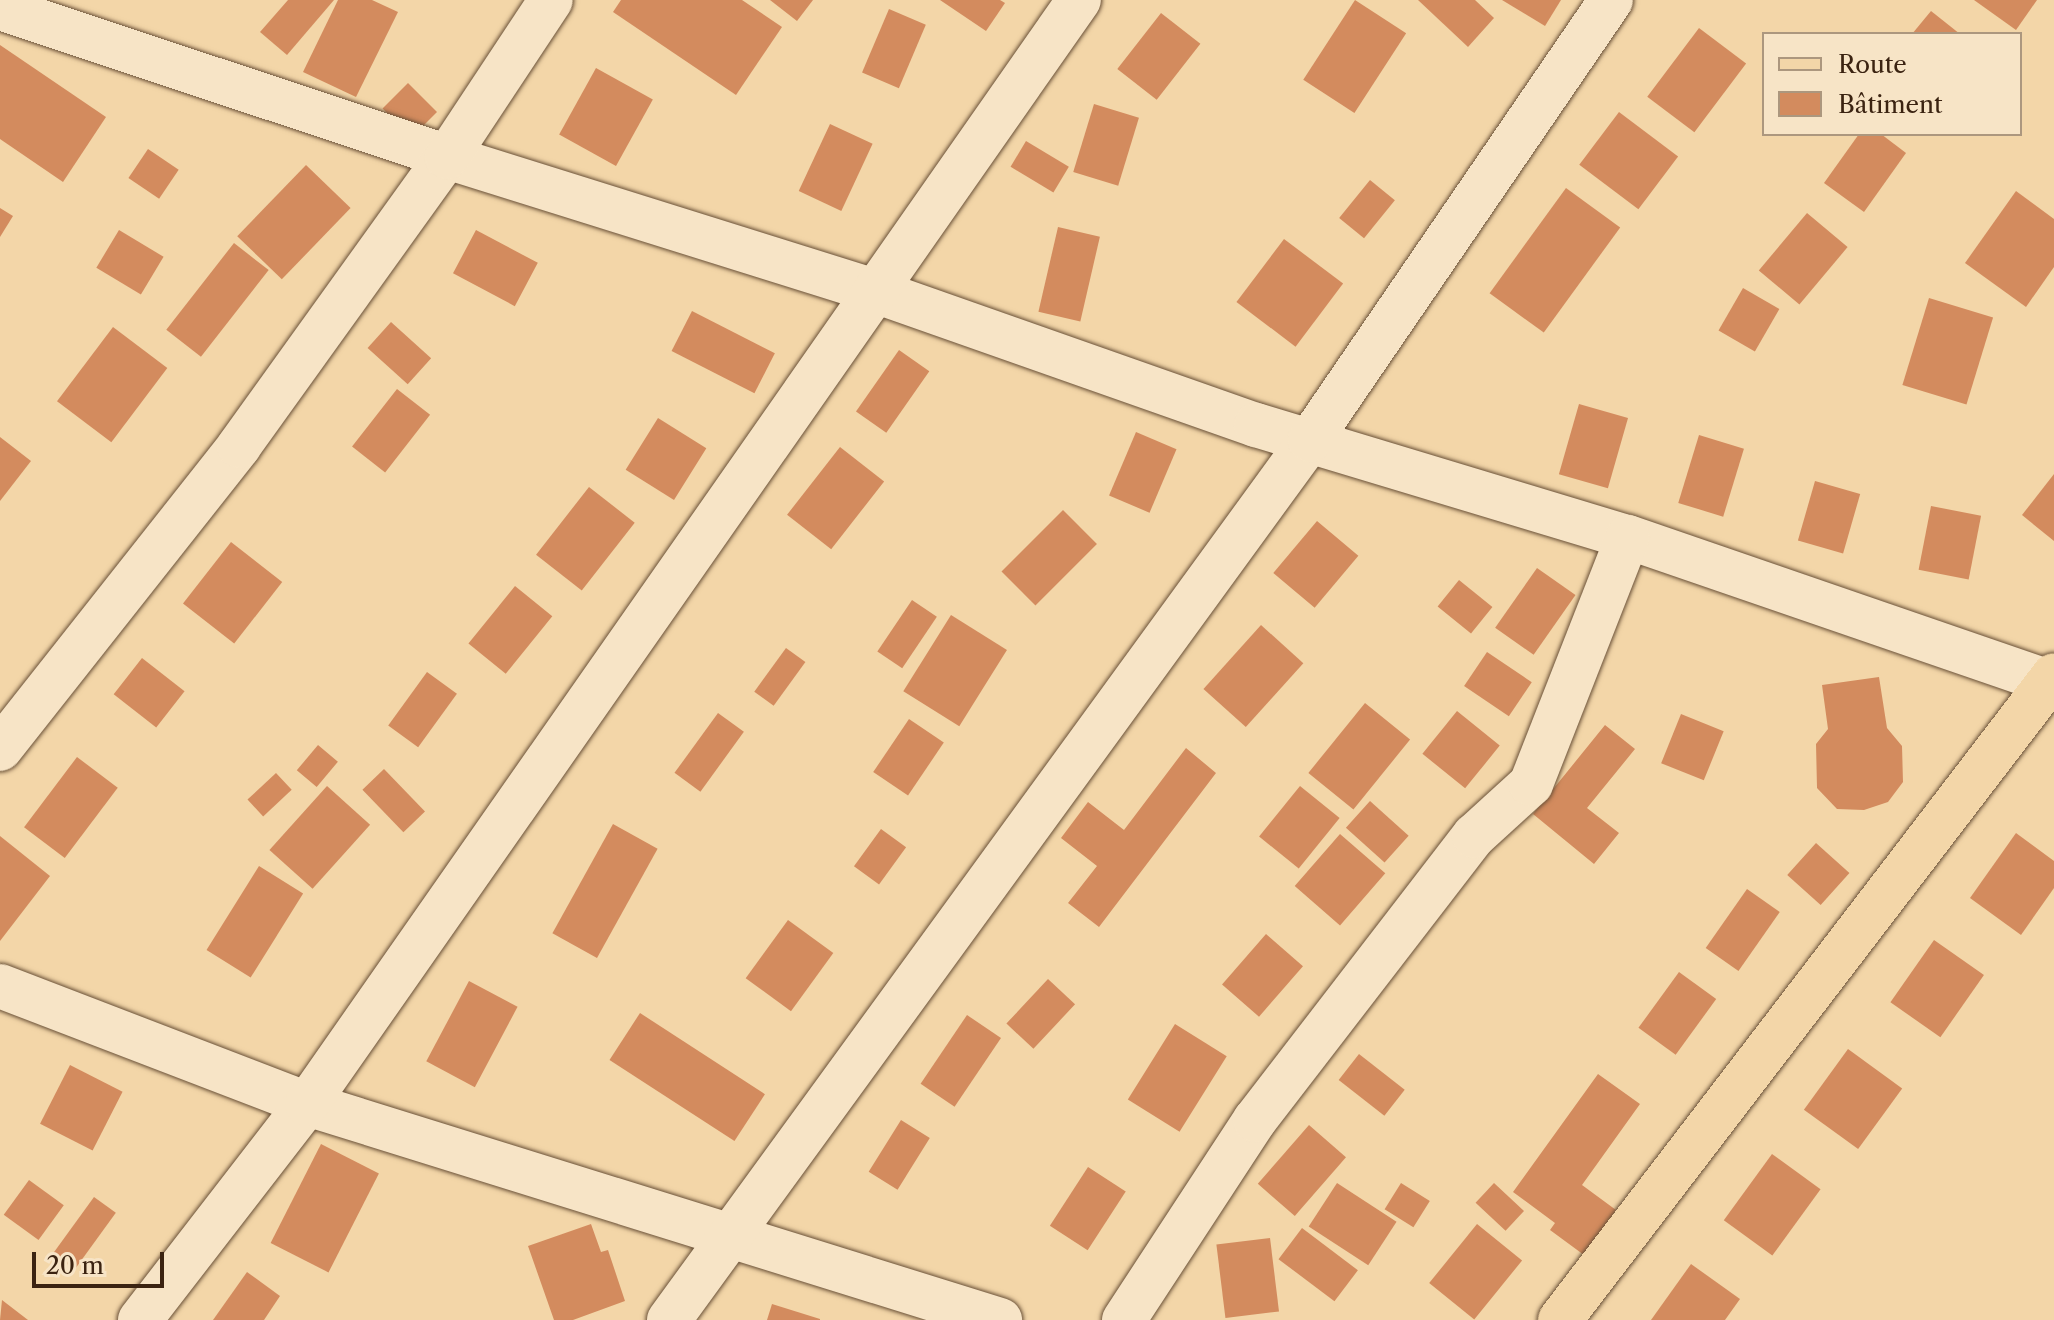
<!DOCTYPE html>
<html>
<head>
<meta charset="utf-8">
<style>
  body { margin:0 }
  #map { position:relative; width:2054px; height:1320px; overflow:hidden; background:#f3d6a8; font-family:"Libre Caslon Text",serif }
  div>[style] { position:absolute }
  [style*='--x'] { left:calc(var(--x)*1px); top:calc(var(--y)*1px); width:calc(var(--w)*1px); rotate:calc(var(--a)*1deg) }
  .building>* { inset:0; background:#d38b5e; transform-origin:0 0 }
  .roads { filter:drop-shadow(0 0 2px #695037) drop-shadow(0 0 2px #695037) }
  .minor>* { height:44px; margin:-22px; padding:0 22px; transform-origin:22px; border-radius:22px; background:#f7e4c6 }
  .major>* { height:44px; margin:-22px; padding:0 22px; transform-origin:22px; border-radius:22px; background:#f3d6a8 }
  span { translate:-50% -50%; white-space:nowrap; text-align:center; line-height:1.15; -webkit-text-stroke:7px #f7e4c6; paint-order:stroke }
  .legend { position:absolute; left:1762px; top:32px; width:260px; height:104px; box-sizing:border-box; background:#f7e4c6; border:2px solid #ac977e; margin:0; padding:10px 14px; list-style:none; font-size:24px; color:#3b2311 }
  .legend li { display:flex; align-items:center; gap:16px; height:40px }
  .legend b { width:40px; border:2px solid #ac977e }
  .scale { position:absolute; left:32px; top:1252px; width:132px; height:36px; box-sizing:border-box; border:4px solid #3b2311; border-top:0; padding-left:10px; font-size:24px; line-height:28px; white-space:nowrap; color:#3b2311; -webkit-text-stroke:6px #f7e4c6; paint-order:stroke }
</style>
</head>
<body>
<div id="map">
  <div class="building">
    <i style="clip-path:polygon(288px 0,334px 0,287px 55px,260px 32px)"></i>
    <i style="clip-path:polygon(338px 0,372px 0,398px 12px,356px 97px,303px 72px)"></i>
    <i style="clip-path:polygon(621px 0,742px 0,782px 27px,736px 95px,613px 12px)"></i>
    <i style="clip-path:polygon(770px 0,813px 0,797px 21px)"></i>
    <i style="clip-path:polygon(940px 0,1000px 0,1005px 3px,986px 31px)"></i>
    <i style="left:1355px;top:0;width:61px;height:95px;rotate:33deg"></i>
    <i style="clip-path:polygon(1418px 0,1475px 0,1494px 18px,1468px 47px)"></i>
    <i style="clip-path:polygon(1502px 0,1561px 0,1545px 26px)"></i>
    <i style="clip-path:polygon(1974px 0,2037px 0,2016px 30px)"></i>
    <i style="left:889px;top:9px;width:40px;height:69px;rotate:23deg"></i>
    <i style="clip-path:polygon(1931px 11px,1960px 34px,1912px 34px)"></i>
    <i style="left:1161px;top:13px;width:50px;height:71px;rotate:38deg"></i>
    <i style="left:1699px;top:28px;width:59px;height:86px;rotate:37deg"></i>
    <i style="clip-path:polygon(0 45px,106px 117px,63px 182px,0 139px)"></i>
    <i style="left:596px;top:68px;width:65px;height:76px;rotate:29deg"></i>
    <i style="left:408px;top:83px;width:41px;height:36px;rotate:45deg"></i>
    <i style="left:1094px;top:104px;width:47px;height:71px;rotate:17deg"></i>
    <i style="left:1619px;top:112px;width:74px;height:66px;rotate:37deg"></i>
    <i style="left:830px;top:124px;width:47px;height:74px;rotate:25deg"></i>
    <i style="clip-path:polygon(1859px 134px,1881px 134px,1906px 153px,1864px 212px,1824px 183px)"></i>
    <i style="left:1026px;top:141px;width:50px;height:30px;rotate:31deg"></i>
    <i style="left:148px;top:149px;width:37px;height:35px;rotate:34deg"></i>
    <i style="left:306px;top:165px;width:62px;height:99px;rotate:44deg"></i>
    <i style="left:1370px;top:180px;width:32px;height:49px;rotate:39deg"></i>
    <i style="left:1566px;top:188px;width:67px;height:130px;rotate:36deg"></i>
    <i style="clip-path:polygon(2016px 191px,2054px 219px,2054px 267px,2026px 307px,1965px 263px)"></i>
    <i style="clip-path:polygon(0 208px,13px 216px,0 237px)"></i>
    <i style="left:1807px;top:213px;width:53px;height:75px;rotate:40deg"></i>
    <i style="left:1058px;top:227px;width:43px;height:87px;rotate:13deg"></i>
    <i style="left:119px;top:230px;width:52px;height:44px;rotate:31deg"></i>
    <i style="left:476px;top:230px;width:70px;height:49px;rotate:28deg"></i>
    <i style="left:1284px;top:239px;width:74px;height:79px;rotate:37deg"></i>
    <i style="left:234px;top:243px;width:44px;height:110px;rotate:38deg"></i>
    <i style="left:1743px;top:288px;width:42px;height:49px;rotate:30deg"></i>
    <i style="left:1929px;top:298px;width:67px;height:91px;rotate:17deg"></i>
    <i style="left:692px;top:311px;width:93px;height:45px;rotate:27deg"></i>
    <i style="left:391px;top:322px;width:54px;height:35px;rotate:42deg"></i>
    <i style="left:113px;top:327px;width:68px;height:93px;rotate:37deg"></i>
    <i style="left:899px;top:350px;width:37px;height:75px;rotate:35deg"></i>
    <i style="left:397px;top:389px;width:42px;height:73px;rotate:38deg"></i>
    <i style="left:1579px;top:404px;width:51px;height:73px;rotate:16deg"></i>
    <i style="left:658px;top:418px;width:57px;height:61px;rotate:32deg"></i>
    <i style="left:1136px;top:432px;width:44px;height:69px;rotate:23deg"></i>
    <i style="left:1699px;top:435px;width:47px;height:71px;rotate:17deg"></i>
    <i style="clip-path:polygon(0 437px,31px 461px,0 501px)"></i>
    <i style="left:840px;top:447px;width:56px;height:86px;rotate:38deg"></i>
    <i style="clip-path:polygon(2054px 474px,2054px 541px,2022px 515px)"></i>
    <i style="left:1815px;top:481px;width:47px;height:62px;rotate:16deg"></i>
    <i style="left:589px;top:487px;width:58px;height:86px;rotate:38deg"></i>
    <i style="left:1931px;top:506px;width:51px;height:65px;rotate:11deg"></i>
    <i style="left:1063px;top:510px;width:48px;height:87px;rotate:45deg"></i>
    <i style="left:1317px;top:521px;width:54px;height:68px;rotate:40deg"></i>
    <i style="left:231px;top:542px;width:65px;height:78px;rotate:38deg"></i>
    <i style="left:1537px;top:568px;width:47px;height:73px;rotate:35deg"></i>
    <i style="left:1459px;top:580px;width:43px;height:34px;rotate:39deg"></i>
    <i style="left:515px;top:586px;width:48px;height:74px;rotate:39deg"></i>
    <i style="left:912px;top:600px;width:30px;height:62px;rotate:34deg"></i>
    <i style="left:951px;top:615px;width:66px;height:90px;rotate:32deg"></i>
    <i style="left:1261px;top:625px;width:57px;height:86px;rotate:42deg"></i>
    <i style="left:786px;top:648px;width:24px;height:54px;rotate:36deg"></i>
    <i style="left:1487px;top:652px;width:54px;height:41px;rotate:34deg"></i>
    <i style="left:142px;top:658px;width:54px;height:46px;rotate:38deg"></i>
    <i style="left:427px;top:672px;width:37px;height:66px;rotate:36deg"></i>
    <i style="clip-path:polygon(1879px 677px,1887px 728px,1902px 746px,1903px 782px,1888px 802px,1864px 810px,1837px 809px,1817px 788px,1816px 744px,1828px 729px,1822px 685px)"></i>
    <i style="left:1365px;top:703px;width:58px;height:90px;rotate:39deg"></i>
    <i style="left:1457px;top:711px;width:55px;height:55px;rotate:39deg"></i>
    <i style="left:718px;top:713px;width:32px;height:74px;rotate:36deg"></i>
    <i style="left:1681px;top:714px;width:46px;height:53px;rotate:22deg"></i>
    <i style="left:909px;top:719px;width:42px;height:64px;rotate:34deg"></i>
    <i style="clip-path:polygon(1605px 725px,1635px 749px,1587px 808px,1619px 833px,1594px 864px,1533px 814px)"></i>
    <i style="left:318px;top:745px;width:26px;height:33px;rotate:40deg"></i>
    <i style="clip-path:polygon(1186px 748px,1216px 773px,1099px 927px,1068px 903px,1097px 866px,1061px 838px,1088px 802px,1124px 830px)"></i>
    <i style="left:77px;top:757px;width:51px;height:88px;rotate:37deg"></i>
    <i style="left:384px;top:769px;width:59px;height:30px;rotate:46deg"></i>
    <i style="left:276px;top:773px;width:23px;height:39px;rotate:47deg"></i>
    <i style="left:327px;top:786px;width:58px;height:86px;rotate:42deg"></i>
    <i style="left:1300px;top:786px;width:51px;height:65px;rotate:39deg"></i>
    <i style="left:1370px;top:801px;width:52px;height:36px;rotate:42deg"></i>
    <i style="left:613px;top:824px;width:51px;height:125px;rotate:29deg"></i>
    <i style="left:881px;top:829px;width:31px;height:46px;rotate:36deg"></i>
    <i style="clip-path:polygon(2016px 833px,2054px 861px,2054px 888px,2021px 935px,1970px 898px)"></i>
    <i style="left:1340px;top:834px;width:60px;height:69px;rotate:41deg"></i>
    <i style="clip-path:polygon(0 836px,50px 876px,0 941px)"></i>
    <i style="left:1816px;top:843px;width:45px;height:43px;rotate:42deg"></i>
    <i style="left:259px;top:866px;width:52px;height:99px;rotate:32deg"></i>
    <i style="left:1747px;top:889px;width:40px;height:72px;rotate:35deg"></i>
    <i style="left:788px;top:920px;width:56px;height:72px;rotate:36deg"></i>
    <i style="left:1266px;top:934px;width:49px;height:67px;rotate:41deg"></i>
    <i style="left:1934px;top:940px;width:61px;height:76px;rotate:35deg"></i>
    <i style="left:1679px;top:972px;width:46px;height:69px;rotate:36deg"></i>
    <i style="left:1048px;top:979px;width:37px;height:61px;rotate:43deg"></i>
    <i style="left:469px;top:981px;width:55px;height:91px;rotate:28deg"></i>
    <i style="left:640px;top:1013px;width:149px;height:56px;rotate:33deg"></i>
    <i style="left:967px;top:1015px;width:41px;height:83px;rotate:34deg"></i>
    <i style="left:1175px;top:1024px;width:61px;height:89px;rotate:32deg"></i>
    <i style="left:1848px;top:1049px;width:67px;height:75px;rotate:36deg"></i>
    <i style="left:1359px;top:1054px;width:58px;height:33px;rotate:38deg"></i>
    <i style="left:70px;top:1065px;width:59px;height:66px;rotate:27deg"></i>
    <i style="clip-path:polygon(1598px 1074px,1640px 1104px,1582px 1185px,1616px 1210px,1584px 1255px,1550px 1230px,1555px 1223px,1513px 1192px)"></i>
    <i style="left:901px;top:1120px;width:34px;height:61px;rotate:32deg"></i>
    <i style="left:1309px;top:1125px;width:49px;height:78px;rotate:41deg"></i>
    <i style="left:321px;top:1144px;width:65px;height:111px;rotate:27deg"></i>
    <i style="left:1772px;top:1154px;width:60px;height:82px;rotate:36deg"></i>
    <i style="left:1088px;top:1167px;width:45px;height:70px;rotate:33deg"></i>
    <i style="left:29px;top:1180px;width:43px;height:43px;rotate:36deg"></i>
    <i style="left:1337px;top:1183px;width:71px;height:52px;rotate:33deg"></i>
    <i style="left:1401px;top:1183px;width:34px;height:31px;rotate:32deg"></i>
    <i style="left:1494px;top:1183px;width:41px;height:27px;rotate:43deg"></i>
    <i style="left:94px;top:1197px;width:27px;height:70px;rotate:36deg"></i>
    <i style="clip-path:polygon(591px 1224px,601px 1252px,608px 1250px,625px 1301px,573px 1320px,554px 1320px,528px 1246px)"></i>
    <i style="left:1477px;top:1224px;width:58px;height:76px;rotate:39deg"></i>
    <i style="left:1302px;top:1228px;width:70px;height:39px;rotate:37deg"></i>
    <i style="left:1270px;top:1238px;width:74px;height:54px;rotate:83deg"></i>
    <i style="clip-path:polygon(1691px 1264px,1740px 1299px,1725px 1320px,1651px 1320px)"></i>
    <i style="clip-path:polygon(247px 1272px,280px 1296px,264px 1320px,213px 1320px)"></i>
    <i style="clip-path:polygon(2px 1300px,28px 1320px,0 1320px)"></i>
    <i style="clip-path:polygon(772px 1304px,820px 1319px,820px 1320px,767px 1320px)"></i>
  </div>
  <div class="roads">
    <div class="minor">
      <i style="--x:0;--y:8;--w:471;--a:18.4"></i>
      <i style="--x:447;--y:157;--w:448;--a:17.4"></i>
      <i style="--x:875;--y:291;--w:404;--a:19.4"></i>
      <i style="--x:1256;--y:425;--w:388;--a:16.8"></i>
      <i style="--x:1628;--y:537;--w:445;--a:19"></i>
      <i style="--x:0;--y:749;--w:386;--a:-51.7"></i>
      <i style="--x:239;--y:446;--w:356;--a:-54.3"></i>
      <i style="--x:447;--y:157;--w:188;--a:-56.5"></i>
      <i style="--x:0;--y:986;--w:329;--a:21"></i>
      <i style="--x:307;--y:1104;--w:726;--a:17.31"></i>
      <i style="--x:140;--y:1320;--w:273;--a:-52.3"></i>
      <i style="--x:307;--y:1104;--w:1347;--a:-55.04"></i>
      <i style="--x:669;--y:1320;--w:1089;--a:-53.93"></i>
      <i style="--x:1310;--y:440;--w:533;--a:-55.62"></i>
      <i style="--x:1124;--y:1320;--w:239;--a:-56.8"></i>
      <i style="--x:1255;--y:1120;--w:359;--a:-52.4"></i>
      <i style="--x:1474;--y:836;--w:77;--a:-42.4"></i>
      <i style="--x:1531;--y:784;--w:265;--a:-68.6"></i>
    </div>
    <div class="major">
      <i style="--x:1560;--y:1320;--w:812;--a:-52.55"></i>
    </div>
  </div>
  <ul class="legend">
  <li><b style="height:10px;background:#f3d6a8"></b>Route</li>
  <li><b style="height:22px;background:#d38b5e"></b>Bâtiment</li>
  </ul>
  <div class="scale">20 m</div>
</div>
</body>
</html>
